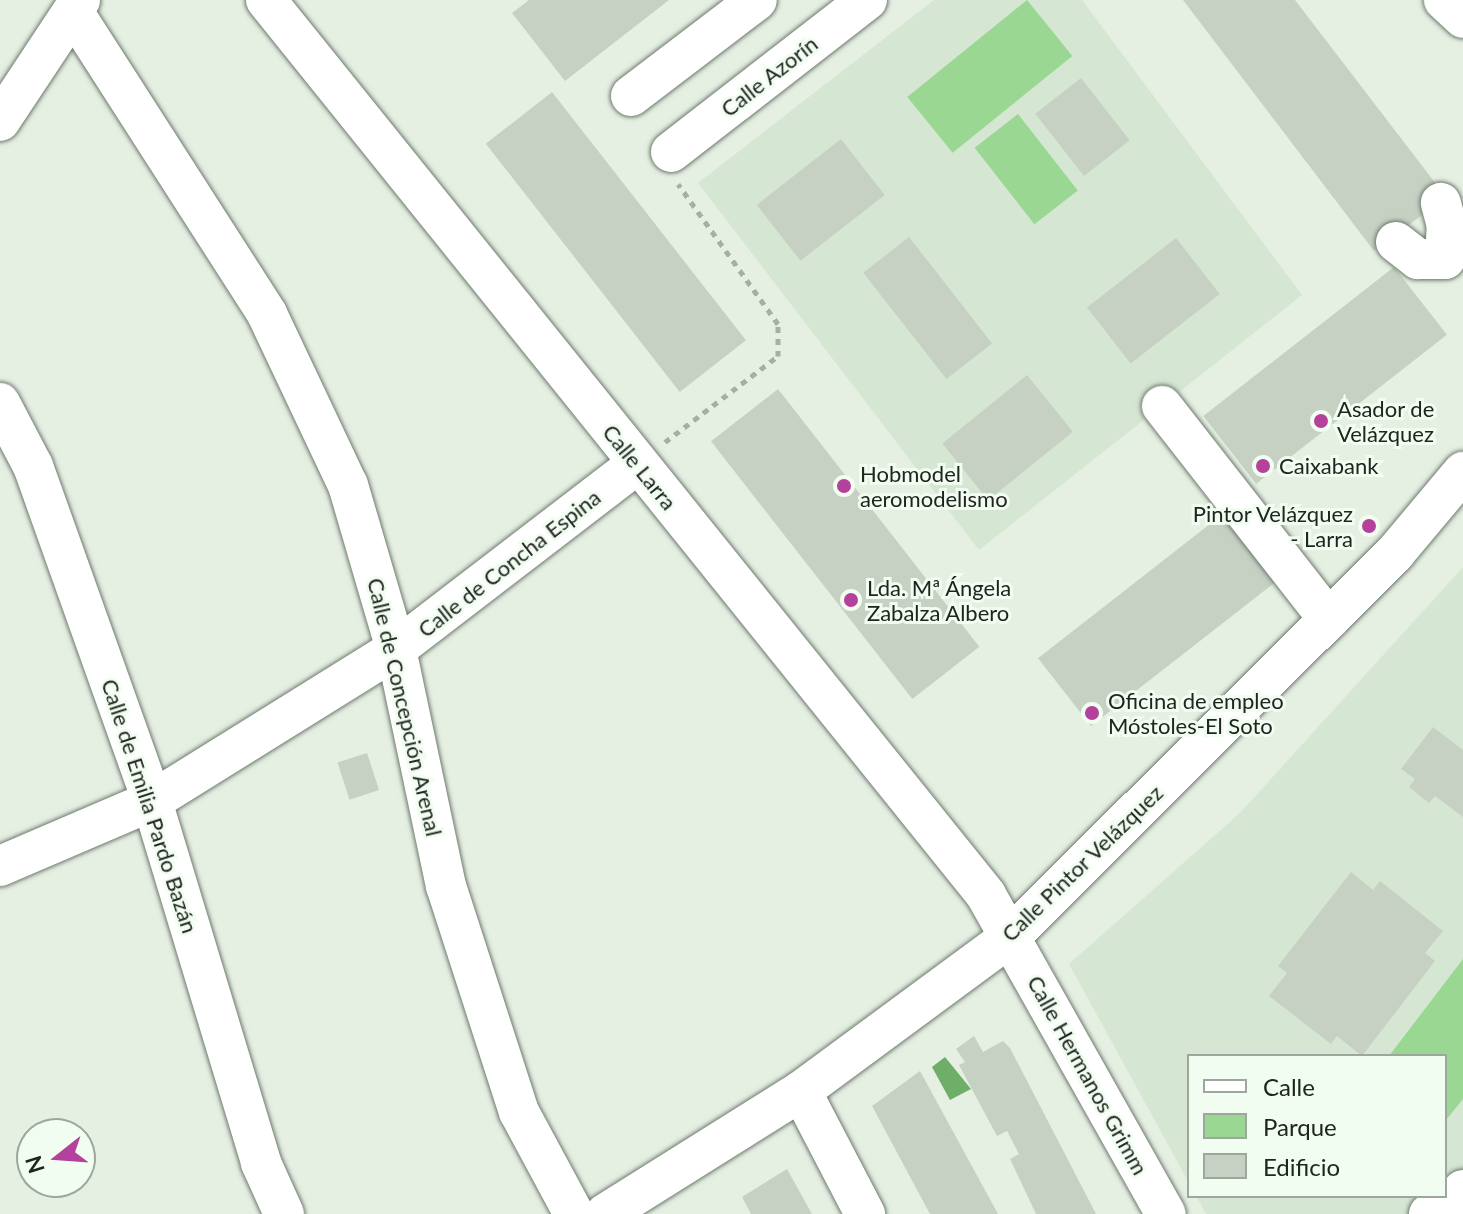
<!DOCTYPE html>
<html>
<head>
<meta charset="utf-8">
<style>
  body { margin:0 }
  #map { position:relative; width:1463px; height:1214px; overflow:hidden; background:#e5f0e3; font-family:Lato,sans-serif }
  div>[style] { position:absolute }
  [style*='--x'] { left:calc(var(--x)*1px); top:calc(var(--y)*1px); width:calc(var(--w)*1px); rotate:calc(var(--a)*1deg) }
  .built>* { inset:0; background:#d5e6d3 }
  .green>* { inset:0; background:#99d793; transform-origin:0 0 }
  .water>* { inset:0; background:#6eae68 }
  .building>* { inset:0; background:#c6d1c4; transform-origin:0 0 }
  .path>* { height:5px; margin-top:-2.5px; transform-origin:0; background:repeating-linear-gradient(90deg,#a6afa5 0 6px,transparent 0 12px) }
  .roads { filter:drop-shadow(0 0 2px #6f796e) drop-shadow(0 0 2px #6f796e) }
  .minor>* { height:40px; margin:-20px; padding:0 20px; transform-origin:20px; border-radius:20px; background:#fff }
  .dots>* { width:22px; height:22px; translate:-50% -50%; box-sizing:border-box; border:4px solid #f2fdf1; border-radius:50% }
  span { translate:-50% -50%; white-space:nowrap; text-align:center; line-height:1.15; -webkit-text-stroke:6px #f2fdf1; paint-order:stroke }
  .street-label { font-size:22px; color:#212520 }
  .poi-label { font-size:22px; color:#212520 }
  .left { translate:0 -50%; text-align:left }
  .right { translate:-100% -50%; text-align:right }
  .legend { position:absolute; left:1187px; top:1054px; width:260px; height:144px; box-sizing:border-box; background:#f2fdf1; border:2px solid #9ea79d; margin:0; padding:10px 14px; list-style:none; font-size:24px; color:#212520 }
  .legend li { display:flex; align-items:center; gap:16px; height:40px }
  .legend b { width:40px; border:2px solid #9ea79d }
  .north { position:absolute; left:16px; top:1118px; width:80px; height:80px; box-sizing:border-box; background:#f2fdf1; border:2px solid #9ea79d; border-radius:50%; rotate:253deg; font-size:22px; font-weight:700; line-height:32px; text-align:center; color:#212520 }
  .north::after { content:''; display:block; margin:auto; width:28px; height:36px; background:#b4419b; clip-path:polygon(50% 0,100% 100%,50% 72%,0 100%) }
</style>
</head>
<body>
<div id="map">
  <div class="built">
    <i style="clip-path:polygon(934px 0,1082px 0,1302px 295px,979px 550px,698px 183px)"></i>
    <i style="clip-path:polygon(1463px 567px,1463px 1214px,1206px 1214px,1196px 1196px,1445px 1196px,1445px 1056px,1189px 1056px,1189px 1183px,1069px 964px,1240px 813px)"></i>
  </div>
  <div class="green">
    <i style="left:1027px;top:0;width:72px;height:154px;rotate:51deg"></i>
    <i style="left:1018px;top:114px;width:97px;height:55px;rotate:52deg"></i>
    <i style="clip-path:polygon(1463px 959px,1463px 1099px,1446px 1120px,1445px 1056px,1389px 1056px)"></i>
  </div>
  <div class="water">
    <i style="clip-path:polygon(945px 1057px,971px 1089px,950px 1100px,932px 1067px)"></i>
  </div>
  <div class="building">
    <i style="clip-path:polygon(529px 0,669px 0,565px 81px,512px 13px)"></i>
    <i style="clip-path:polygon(1183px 0,1295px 0,1446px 197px,1374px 251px)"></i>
    <i style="left:1081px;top:78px;width:79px;height:58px;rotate:52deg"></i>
    <i style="left:552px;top:92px;width:315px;height:84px;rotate:52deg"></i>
    <i style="left:841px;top:139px;width:71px;height:107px;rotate:52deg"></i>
    <i style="left:909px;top:237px;width:135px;height:58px;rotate:52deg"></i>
    <i style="left:1176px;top:238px;width:71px;height:113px;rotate:52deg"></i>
    <i style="left:1394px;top:267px;width:86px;height:242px;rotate:52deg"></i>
    <i style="left:1027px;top:375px;width:73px;height:109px;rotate:51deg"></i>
    <i style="left:778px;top:389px;width:327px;height:85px;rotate:52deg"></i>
    <i style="left:1224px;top:513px;width:86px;height:236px;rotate:52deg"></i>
    <i style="clip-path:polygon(1433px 727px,1463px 750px,1463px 817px,1435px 796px,1429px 803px,1409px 787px,1415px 779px,1401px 769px)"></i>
    <i style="left:367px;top:753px;width:39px;height:31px;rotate:72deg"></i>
    <i style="clip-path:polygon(1351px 872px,1373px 890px,1380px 881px,1443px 931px,1425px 953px,1435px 961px,1362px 1056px,1337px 1036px,1331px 1044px,1269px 996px,1287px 973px,1278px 966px)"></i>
    <i style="clip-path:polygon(974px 1036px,983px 1052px,1003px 1041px,1010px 1048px,1096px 1214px,1036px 1214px,1010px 1159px,1019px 1154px,1007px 1131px,997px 1136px,959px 1065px,965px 1062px,956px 1049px)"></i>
    <i style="clip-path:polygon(920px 1071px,998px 1214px,930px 1214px,872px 1106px)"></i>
    <i style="clip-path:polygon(787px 1169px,812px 1214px,751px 1214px,742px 1197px)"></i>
  </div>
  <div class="path">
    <i style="--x:665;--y:442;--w:142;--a:-37.3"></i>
    <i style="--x:778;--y:356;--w:32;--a:-90"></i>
    <i style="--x:778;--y:324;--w:172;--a:-125.5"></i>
  </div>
  <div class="roads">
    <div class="minor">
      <i style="--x:266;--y:0;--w:1149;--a:51.18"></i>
      <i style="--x:986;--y:895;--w:366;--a:60.6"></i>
      <i style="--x:1444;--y:0;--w:26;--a:43"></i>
      <i style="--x:74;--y:13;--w:358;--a:57.3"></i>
      <i style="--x:267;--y:314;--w:189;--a:64.7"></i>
      <i style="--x:348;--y:485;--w:171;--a:73.7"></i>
      <i style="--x:396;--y:649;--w:242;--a:78.1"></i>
      <i style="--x:446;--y:886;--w:237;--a:72.1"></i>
      <i style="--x:519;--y:1112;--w:116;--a:61.7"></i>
      <i style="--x:631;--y:96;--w:158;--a:-37.3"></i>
      <i style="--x:0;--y:121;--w:145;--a:-56.5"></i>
      <i style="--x:671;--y:152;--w:248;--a:-37.8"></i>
      <i style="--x:1396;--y:242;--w:28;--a:38"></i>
      <i style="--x:1418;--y:259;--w:27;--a:0"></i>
      <i style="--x:1445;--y:259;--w:33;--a:-87"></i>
      <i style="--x:1447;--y:226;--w:24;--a:-105"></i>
      <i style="--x:0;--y:403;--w:71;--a:62.4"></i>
      <i style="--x:33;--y:466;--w:356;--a:70.4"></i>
      <i style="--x:152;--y:801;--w:378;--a:73.2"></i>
      <i style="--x:261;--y:1163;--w:56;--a:65.7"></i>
      <i style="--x:1162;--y:406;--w:271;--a:52"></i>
      <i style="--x:0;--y:866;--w:165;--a:-23.2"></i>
      <i style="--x:152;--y:801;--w:287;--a:-31.9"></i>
      <i style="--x:396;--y:649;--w:305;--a:-37.5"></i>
      <i style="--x:801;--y:1091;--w:139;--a:62.5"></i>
      <i style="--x:605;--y:1214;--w:231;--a:-32.1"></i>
      <i style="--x:801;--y:1091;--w:260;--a:-36.4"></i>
      <i style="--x:1010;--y:937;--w:544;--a:-44.93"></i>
      <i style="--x:1395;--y:553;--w:106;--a:-50"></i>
      <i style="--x:1429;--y:1214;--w:28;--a:-27"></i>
      <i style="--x:1454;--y:1201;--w:14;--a:-51"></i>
    </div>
  </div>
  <div class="dots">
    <i style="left:1321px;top:421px;background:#b4419b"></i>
    <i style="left:1263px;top:466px;background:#b4419b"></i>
    <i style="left:844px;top:486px;background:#b4419b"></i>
    <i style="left:1369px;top:526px;background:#b4419b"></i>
    <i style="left:851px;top:600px;background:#b4419b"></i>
    <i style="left:1092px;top:713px;background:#b4419b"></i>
  </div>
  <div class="street-label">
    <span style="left:769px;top:76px;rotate:-38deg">Calle Azorín</span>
    <span style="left:640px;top:467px;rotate:51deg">Calle Larra</span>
    <span style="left:509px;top:563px;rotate:-38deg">Calle de Concha Espina</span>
    <span style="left:405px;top:707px;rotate:77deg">Calle de Concepción Arenal</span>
    <span style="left:150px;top:806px;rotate:72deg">Calle de Emilia Pardo Bazán</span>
    <span style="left:1082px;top:863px;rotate:-44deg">Calle Pintor Velázquez</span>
    <span style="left:1088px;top:1075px;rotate:61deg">Calle Hermanos Grimm</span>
  </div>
  <div class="poi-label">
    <span class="left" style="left:1337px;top:421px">Asador de<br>Velázquez</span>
    <span class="left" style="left:1279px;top:466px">Caixabank</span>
    <span class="left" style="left:860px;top:486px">Hobmodel<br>aeromodelismo</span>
    <span class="right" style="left:1353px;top:526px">Pintor Velázquez<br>- Larra</span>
    <span class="left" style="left:867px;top:600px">Lda. Mª Ángela<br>Zabalza Albero</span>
    <span class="left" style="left:1108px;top:713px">Oficina de empleo<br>Móstoles-El Soto</span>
  </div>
  <ul class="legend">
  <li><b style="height:10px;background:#fff"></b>Calle</li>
  <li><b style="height:22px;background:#99d793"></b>Parque</li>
  <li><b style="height:22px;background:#c6d1c4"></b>Edificio</li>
  </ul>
  <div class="north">N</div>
</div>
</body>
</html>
